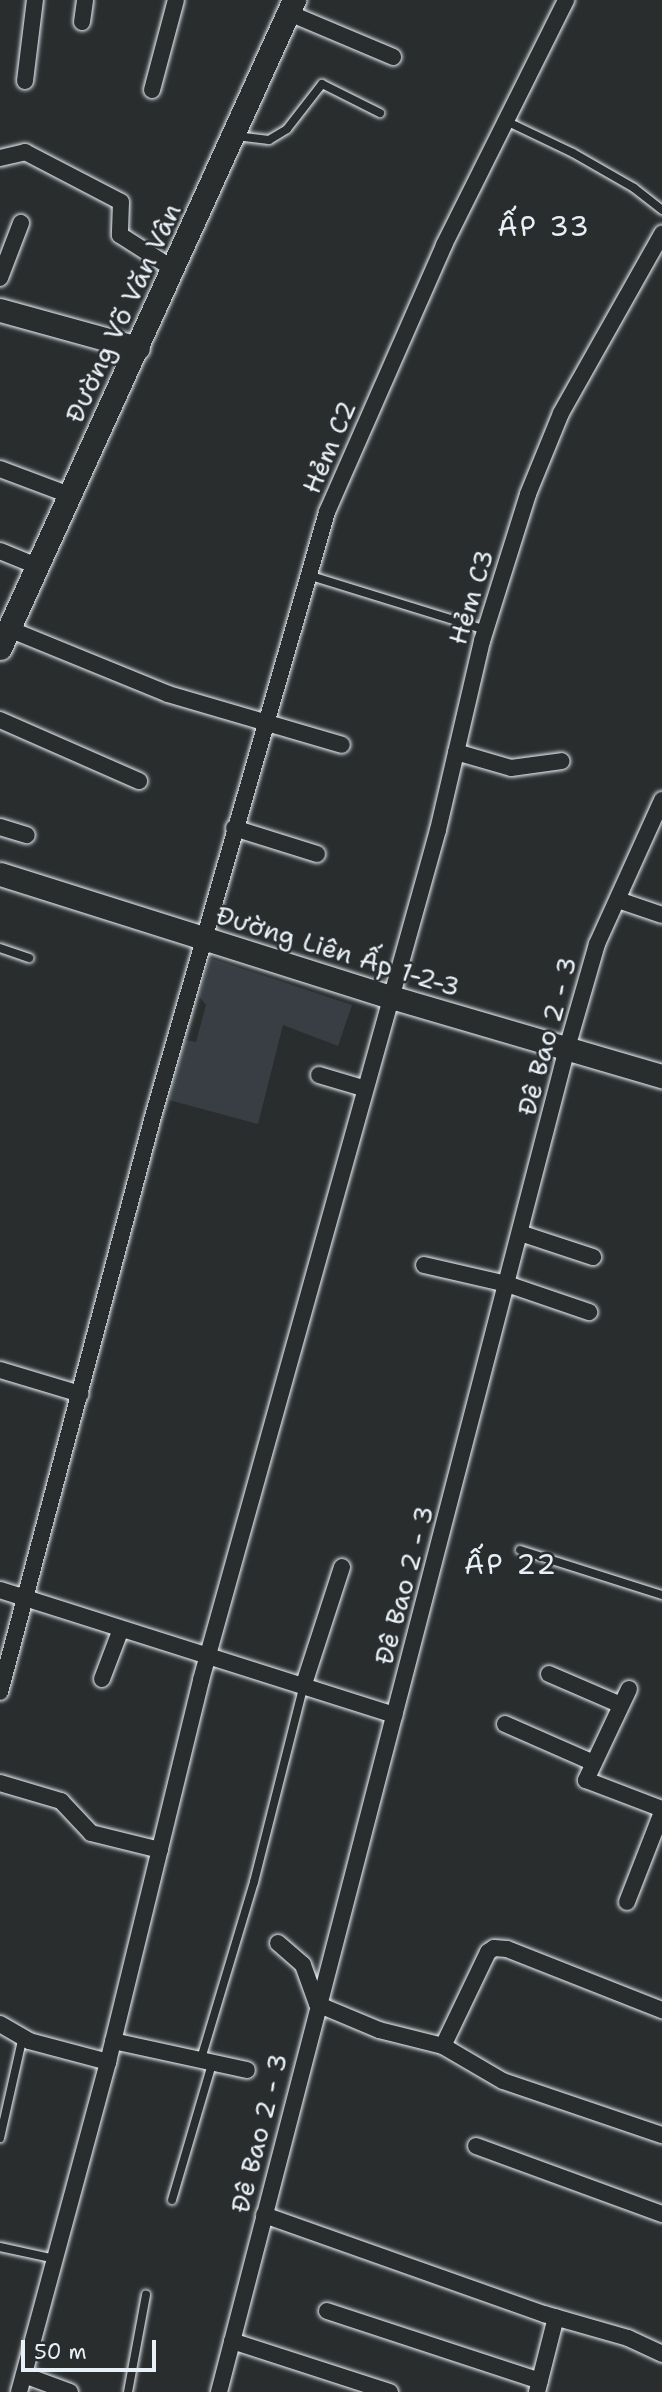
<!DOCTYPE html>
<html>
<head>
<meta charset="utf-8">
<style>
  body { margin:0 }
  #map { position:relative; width:662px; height:2392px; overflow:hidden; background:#2a2d2e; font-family:"Shantell Sans",sans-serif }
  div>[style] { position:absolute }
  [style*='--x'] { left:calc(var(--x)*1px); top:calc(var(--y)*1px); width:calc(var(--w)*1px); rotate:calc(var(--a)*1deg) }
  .built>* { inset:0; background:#383e43 }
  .roads { filter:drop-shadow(0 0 2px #e8f1f8) drop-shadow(0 0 2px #e8f1f8) }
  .lane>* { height:8px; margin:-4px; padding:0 4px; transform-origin:4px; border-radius:4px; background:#2a2d2e }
  .street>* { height:16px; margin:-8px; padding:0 8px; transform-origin:8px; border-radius:8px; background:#2a2d2e }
  .secondary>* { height:23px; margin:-11.5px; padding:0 11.5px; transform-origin:11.5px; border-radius:11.5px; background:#2a2d2e }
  span { translate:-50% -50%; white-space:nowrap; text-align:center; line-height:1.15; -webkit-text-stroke:5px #2a2d2e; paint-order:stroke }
  .street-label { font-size:26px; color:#e8f1f8 }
  .neighbourhood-label { font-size:28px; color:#e8f1f8; letter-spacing:2px }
  .scale { position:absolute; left:21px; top:2340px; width:135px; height:32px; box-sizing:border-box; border:4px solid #e8f1f8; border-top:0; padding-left:9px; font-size:21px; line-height:24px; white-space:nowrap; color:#e8f1f8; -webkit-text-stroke:5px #2a2d2e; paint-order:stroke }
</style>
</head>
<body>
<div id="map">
  <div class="built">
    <i style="clip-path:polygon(210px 958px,352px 1005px,338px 1046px,283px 1025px,258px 1124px,169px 1100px,185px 1040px,196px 1042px,206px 1005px,199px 996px)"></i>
  </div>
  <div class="roads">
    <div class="lane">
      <i style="--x:506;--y:121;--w:74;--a:25.5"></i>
      <i style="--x:573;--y:153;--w:70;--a:29.8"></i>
      <i style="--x:634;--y:188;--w:36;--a:38"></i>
      <i style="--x:236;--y:136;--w:33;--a:7"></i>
      <i style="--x:269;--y:140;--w:21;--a:-31"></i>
      <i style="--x:287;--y:129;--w:57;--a:-52.1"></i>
      <i style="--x:322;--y:84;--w:65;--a:26.6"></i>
      <i style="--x:308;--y:575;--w:186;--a:17.2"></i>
      <i style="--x:0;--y:948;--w:31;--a:19"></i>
      <i style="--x:520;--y:1550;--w:149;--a:17.6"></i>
      <i style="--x:200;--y:2062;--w:188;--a:-73.3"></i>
      <i style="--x:254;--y:1882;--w:204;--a:-75.8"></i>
      <i style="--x:0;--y:2138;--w:105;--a:-77.3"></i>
      <i style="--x:172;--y:2200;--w:142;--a:-73.6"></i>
      <i style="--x:0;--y:2247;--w:56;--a:12.3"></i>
      <i style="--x:128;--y:2392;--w:99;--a:-79.5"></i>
    </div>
    <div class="street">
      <i style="--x:289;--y:13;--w:113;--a:22.9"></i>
      <i style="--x:82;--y:22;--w:22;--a:-82"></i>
      <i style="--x:25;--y:81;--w:82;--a:-83"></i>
      <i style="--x:152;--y:90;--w:93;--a:-75.1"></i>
      <i style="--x:0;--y:158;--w:26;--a:-13"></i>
      <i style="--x:25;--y:152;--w:108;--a:27.5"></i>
      <i style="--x:121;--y:202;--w:33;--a:92"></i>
      <i style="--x:120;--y:235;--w:65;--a:32.5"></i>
      <i style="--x:0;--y:278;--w:59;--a:-69.1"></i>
      <i style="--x:0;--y:469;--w:74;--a:20.6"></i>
      <i style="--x:0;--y:551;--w:42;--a:22.3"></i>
      <i style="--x:9;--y:629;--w:172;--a:22.2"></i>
      <i style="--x:168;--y:694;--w:181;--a:16.3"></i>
      <i style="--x:0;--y:720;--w:152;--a:23.7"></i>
      <i style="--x:456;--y:752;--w:57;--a:16.2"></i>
      <i style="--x:511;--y:768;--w:51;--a:-7.8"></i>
      <i style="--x:0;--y:827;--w:28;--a:17"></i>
      <i style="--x:234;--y:828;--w:87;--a:17.4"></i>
      <i style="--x:618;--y:900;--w:46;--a:18.8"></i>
      <i style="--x:319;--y:1075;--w:46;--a:16.5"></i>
      <i style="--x:520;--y:1233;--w:77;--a:18.2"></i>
      <i style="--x:424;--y:1265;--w:85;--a:12.9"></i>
      <i style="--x:507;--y:1284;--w:87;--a:18.9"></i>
      <i style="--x:0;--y:1370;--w:84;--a:16.7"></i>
      <i style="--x:0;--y:1590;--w:414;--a:17.6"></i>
      <i style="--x:549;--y:1674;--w:78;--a:23.3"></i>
      <i style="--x:102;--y:1679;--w:53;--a:-69.2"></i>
      <i style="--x:304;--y:1684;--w:123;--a:-72"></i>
      <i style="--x:629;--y:1689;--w:101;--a:115.3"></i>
      <i style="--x:586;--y:1780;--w:81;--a:20.9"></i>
      <i style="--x:0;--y:1692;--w:599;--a:-75.11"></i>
      <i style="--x:154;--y:1113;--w:625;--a:-73.94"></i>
      <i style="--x:327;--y:512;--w:292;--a:-66.3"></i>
      <i style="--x:444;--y:245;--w:274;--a:-63.5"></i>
      <i style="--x:505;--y:1724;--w:97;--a:23.7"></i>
      <i style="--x:0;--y:1783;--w:64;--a:16.4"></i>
      <i style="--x:61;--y:1801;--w:44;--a:46.8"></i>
      <i style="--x:91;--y:1833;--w:71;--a:13.8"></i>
      <i style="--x:627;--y:1902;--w:97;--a:-68.7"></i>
      <i style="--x:278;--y:1943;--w:33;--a:41"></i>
      <i style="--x:303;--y:1965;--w:41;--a:70.3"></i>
      <i style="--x:317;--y:2004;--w:67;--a:22.8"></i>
      <i style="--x:379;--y:2030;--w:66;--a:14"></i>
      <i style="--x:443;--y:2046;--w:69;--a:30.3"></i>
      <i style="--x:503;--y:2081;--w:168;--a:18.8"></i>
      <i style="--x:0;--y:2024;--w:34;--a:30"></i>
      <i style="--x:29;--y:2041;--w:82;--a:14.9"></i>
      <i style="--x:113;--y:2041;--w:137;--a:12.2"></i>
      <i style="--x:443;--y:2046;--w:104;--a:-64.4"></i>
      <i style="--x:488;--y:1952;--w:7;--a:-34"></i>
      <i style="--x:494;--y:1948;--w:13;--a:4"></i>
      <i style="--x:507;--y:1949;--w:167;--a:21.5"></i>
      <i style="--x:476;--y:2146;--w:198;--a:20.1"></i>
      <i style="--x:264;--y:2215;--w:297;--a:19.5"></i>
      <i style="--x:544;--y:2314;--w:87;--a:15.9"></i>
      <i style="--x:628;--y:2338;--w:38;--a:25"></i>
      <i style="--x:327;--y:2311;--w:224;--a:18.2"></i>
      <i style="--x:232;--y:2341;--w:166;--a:17.9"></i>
      <i style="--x:24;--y:2375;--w:49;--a:20.3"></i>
      <i style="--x:19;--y:2392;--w:342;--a:-74.9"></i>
      <i style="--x:108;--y:2062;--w:393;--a:-76.3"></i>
      <i style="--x:201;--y:1680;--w:882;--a:-74.42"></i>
      <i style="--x:438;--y:830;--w:194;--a:-76.9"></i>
      <i style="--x:482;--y:641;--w:154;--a:-72.6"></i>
      <i style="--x:528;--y:494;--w:87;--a:-67.8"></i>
      <i style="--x:561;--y:413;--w:206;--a:-60.6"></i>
      <i style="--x:219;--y:2392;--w:1388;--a:-75.48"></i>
      <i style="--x:567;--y:1048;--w:108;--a:-73.9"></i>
      <i style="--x:597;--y:944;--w:158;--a:-65.7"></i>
      <i style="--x:537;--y:2392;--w:77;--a:-75.8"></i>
    </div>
    <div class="secondary">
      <i style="--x:0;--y:310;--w:143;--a:15.4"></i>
      <i style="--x:0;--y:648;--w:712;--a:-65.6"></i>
      <i style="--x:0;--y:874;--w:410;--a:17.5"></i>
      <i style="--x:391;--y:997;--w:282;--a:16.3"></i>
    </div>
  </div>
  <div class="street-label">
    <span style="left:123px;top:313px;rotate:-65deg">Đường Võ Văn Vân</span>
    <span style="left:329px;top:447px;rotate:-67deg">Hẻm C2</span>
    <span style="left:471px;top:597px;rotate:-73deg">Hẻm C3</span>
    <span style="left:338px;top:951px;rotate:17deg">Đường Liên Ấp 1-2-3</span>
    <span style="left:547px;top:1036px;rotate:-75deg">Đê Bao 2 - 3</span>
    <span style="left:404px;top:1585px;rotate:-75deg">Đê Bao 2 - 3</span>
    <span style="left:259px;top:2133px;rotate:-76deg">Đê Bao 2 - 3</span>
  </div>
  <div class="neighbourhood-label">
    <span style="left:544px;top:226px">ẤP 33</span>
    <span style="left:511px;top:1564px">ẤP 22</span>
  </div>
  <div class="scale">50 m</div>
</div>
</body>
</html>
